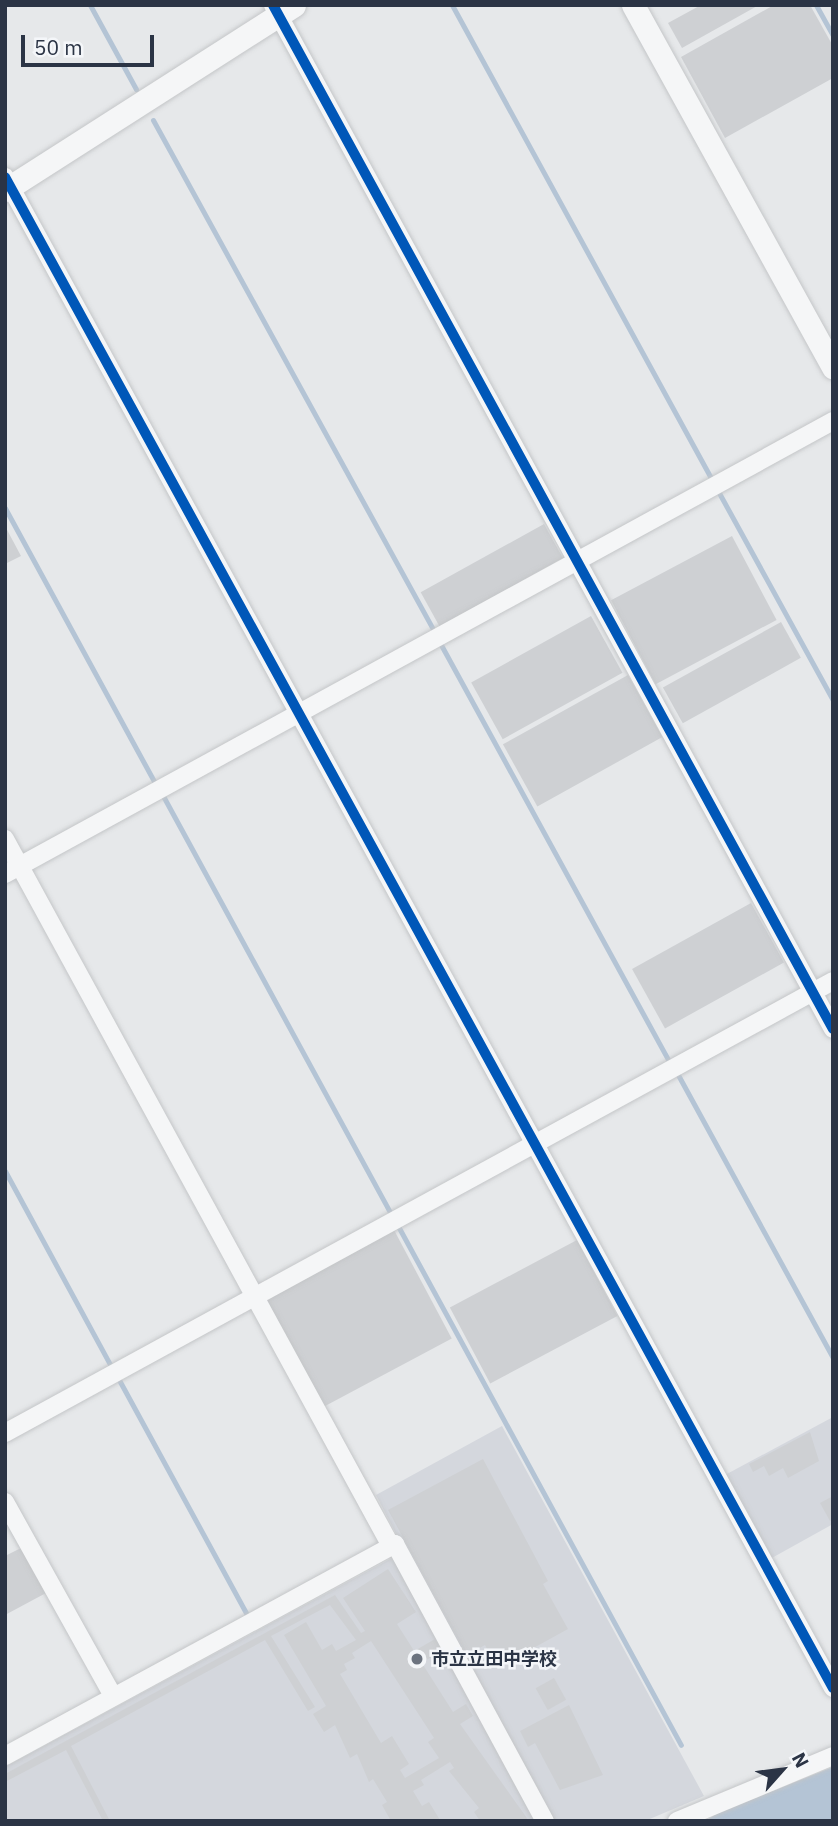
<!DOCTYPE html>
<html>
<head>
<meta charset="utf-8">
<style>
  body { margin:0 }
  #map { position:relative; width:838px; height:1826px; overflow:hidden; background:#e6e8ea; font-family:"IBM Plex Sans","Noto Sans JP",sans-serif }
  div>[style] { position:absolute }
  [style*='--x'] { left:calc(var(--x)*1px); top:calc(var(--y)*1px); width:calc(var(--w)*1px); rotate:calc(var(--a)*1deg) }
  .built>* { inset:0; background:#d4d7dd }
  .water>* { inset:0; background:#b4c4d5 }
  .stream>* { height:5px; margin:-2.5px; padding:0 2.5px; transform-origin:2.5px; border-radius:2.5px; background:#b4c4d5 }
  .building>* { inset:0; background:#ced0d3; transform-origin:0 0 }
  .roads { filter:drop-shadow(0 0 2px #c4c6c8) drop-shadow(0 0 2px #c4c6c8) }
  .minor>* { height:18px; margin:-9px; padding:0 9px; transform-origin:9px; border-radius:9px; background:#f5f6f7 }
  .tertiary>* { height:23px; margin:-11.5px; padding:0 11.5px; transform-origin:11.5px; border-radius:11.5px; background:#f5f6f7 }
  .cycleway>* { height:10px; margin:-5px; padding:0 5px; transform-origin:5px; border-radius:5px; background:#0057b8 }
  .dots>* { width:19px; height:19px; translate:-50% -50%; box-sizing:border-box; border:4px solid #f4f6f9; border-radius:50% }
  span { translate:-50% -50%; white-space:nowrap; text-align:center; line-height:1.15; -webkit-text-stroke:5px #f4f6f9; paint-order:stroke }
  .poi-label { font-size:18px; color:#2b3445; font-weight:700 }
  .left { translate:0 -50%; text-align:left }
  .frame { position:absolute; inset:0; border:7px solid #2b3445; pointer-events:none }
  .north { position:absolute; left:747px; top:1735px; width:70px; height:70px; -webkit-text-stroke:5px #f4f6f9; paint-order:stroke; rotate:62deg; font-size:19px; font-weight:700; line-height:28px; text-align:center; color:#2b3445 }
  .north::after { content:''; display:block; margin:auto; width:24px; height:32px; background:#2b3445; clip-path:polygon(50% 0,100% 100%,50% 72%,0 100%) }
  .scale { position:absolute; left:21px; top:35px; width:133px; height:32px; box-sizing:border-box; border:4px solid #2b3445; border-top:0; padding-left:9px; font-size:21px; line-height:24px; white-space:nowrap; color:#2b3445; -webkit-text-stroke:5px #f4f6f9; paint-order:stroke }
</style>
</head>
<body>
<div id="map">
  <div class="built">
    <i style="clip-path:polygon(833px 1417px,833px 1524px,770px 1559px,725px 1475px)"></i>
    <i style="clip-path:polygon(502px 1426px,704px 1796px,645px 1821px,5px 1821px,5px 1767px,405px 1551px,376px 1495px)"></i>
  </div>
  <div class="water">
    <i style="clip-path:polygon(833px 1767px,833px 1821px,705px 1821px,720px 1812px)"></i>
  </div>
  <div class="stream">
    <i style="--x:90;--y:5;--w:96;--a:61.3"></i>
    <i style="--x:452;--y:5;--w:539;--a:61.3"></i>
    <i style="--x:816;--y:5;--w:35;--a:61"></i>
    <i style="--x:153;--y:120;--w:583;--a:61.19"></i>
    <i style="--x:718;--y:491;--w:239;--a:61.2"></i>
    <i style="--x:5;--y:508;--w:311;--a:61.4"></i>
    <i style="--x:440;--y:643;--w:479;--a:61.3"></i>
    <i style="--x:162;--y:794;--w:478;--a:61.4"></i>
    <i style="--x:677;--y:1073;--w:325;--a:61.3"></i>
    <i style="--x:5;--y:1171;--w:224;--a:61.5"></i>
    <i style="--x:398;--y:1226;--w:591;--a:61.4"></i>
    <i style="--x:118;--y:1378;--w:271;--a:61.4"></i>
  </div>
  <div class="building">
    <i style="clip-path:polygon(701px 5px,759px 5px,682px 48px,668px 23px)"></i>
    <i style="clip-path:polygon(774px 5px,810px 5px,833px 46px,833px 78px,725px 138px,681px 57px)"></i>
    <i style="left:544px;top:524px;width:39px;height:141px;rotate:61deg"></i>
    <i style="clip-path:polygon(5px 526px,21px 556px,5px 564px)"></i>
    <i style="left:732px;top:536px;width:95px;height:137px;rotate:62deg"></i>
    <i style="left:591px;top:616px;width:65px;height:137px;rotate:61deg"></i>
    <i style="left:781px;top:622px;width:41px;height:135px;rotate:61deg"></i>
    <i style="left:628px;top:675px;width:71px;height:143px;rotate:61deg"></i>
    <i style="left:751px;top:903px;width:68px;height:136px;rotate:61deg"></i>
    <i style="left:394px;top:1230px;width:123px;height:145px;rotate:62deg"></i>
    <i style="left:577px;top:1240px;width:86px;height:144px;rotate:62deg"></i>
    <i style="clip-path:polygon(810px 1432px,819px 1461px,788px 1478px,783px 1468px,769px 1476px,764px 1466px,753px 1472px,749px 1464px)"></i>
    <i style="clip-path:polygon(483px 1459px,548px 1581px,543px 1584px,568px 1629px,497px 1668px,485px 1645px,467px 1655px,388px 1510px)"></i>
    <i style="clip-path:polygon(833px 1496px,833px 1519px,830px 1521px,820px 1503px)"></i>
    <i style="clip-path:polygon(21px 1548px,46px 1593px,5px 1615px,5px 1556px)"></i>
    <i style="clip-path:polygon(evenodd,388px 1569px,416px 1612px,397px 1624px,453px 1712px,466px 1704px,473px 1716px,460px 1724px,529px 1821px,480px 1821px,474px 1812px,479px 1808px,449px 1771px,454px 1768px,450px 1762px,421px 1780px,424px 1785px,413px 1791px,422px 1806px,429px 1802px,440px 1820px,391px 1821px,382px 1805px,387px 1802px,373px 1779px,369px 1782px,357px 1754px,350px 1758px,335px 1725px,324px 1732px,313px 1714px,326px 1706px,284px 1635px,306px 1622px,322px 1650px,332px 1644px,336px 1651px,356px 1640px,330px 1605px,271px 1636px,315px 1707px,308px 1711px,265px 1640px,71px 1746px,110px 1821px,103px 1821px,66px 1750px,5px 1782px,5px 1774px,335px 1595px,361px 1633px,365px 1631px,343px 1598px,388px 1569px,371px 1641px,434px 1738px,428px 1742px,439px 1758px,405px 1778px,400px 1770px,409px 1764px,392px 1736px,381px 1743px,340px 1674px,347px 1670px,344px 1664px,355px 1658px,352px 1653px,371px 1641px)"></i>
    <i style="left:435px;top:1639px;width:14px;height:22px;rotate:60deg"></i>
    <i style="left:554px;top:1678px;width:25px;height:21px;rotate:61deg"></i>
    <i style="clip-path:polygon(569px 1705px,603px 1775px,560px 1790px,535px 1743px,528px 1747px,520px 1731px)"></i>
  </div>
  <div class="roads">
    <div class="minor">
      <i style="--x:273;--y:5;--w:1167;--a:61.33"></i>
      <i style="--x:5;--y:177;--w:1723;--a:61.28"></i>
      <i style="--x:5;--y:839;--w:806;--a:61.37"></i>
      <i style="--x:5;--y:874;--w:944;--a:-28.68"></i>
      <i style="--x:5;--y:1433;--w:943;--a:-28.63"></i>
      <i style="--x:5;--y:1502;--w:222;--a:60.9"></i>
      <i style="--x:5;--y:1756;--w:444;--a:-28.5"></i>
      <i style="--x:395;--y:1544;--w:315;--a:61.6"></i>
      <i style="--x:677;--y:1821;--w:169;--a:-22.6"></i>
    </div>
    <div class="tertiary">
      <i style="--x:633;--y:5;--w:414;--a:61.1"></i>
      <i style="--x:5;--y:190;--w:343;--a:-32.6"></i>
    </div>
  </div>
  <div class="cycleway">
    <i style="--x:273;--y:5;--w:1167;--a:61.33"></i>
    <i style="--x:5;--y:177;--w:1723;--a:61.28"></i>
  </div>
  <div class="dots">
    <i style="left:417px;top:1659px;background:#6c737f"></i>
  </div>
  <div class="poi-label">
    <span class="left" style="left:431px;top:1659px">市立立田中学校</span>
  </div>
  <div class="frame"></div>
  <div class="north">N</div>
  <div class="scale">50 m</div>
</div>
</body>
</html>
